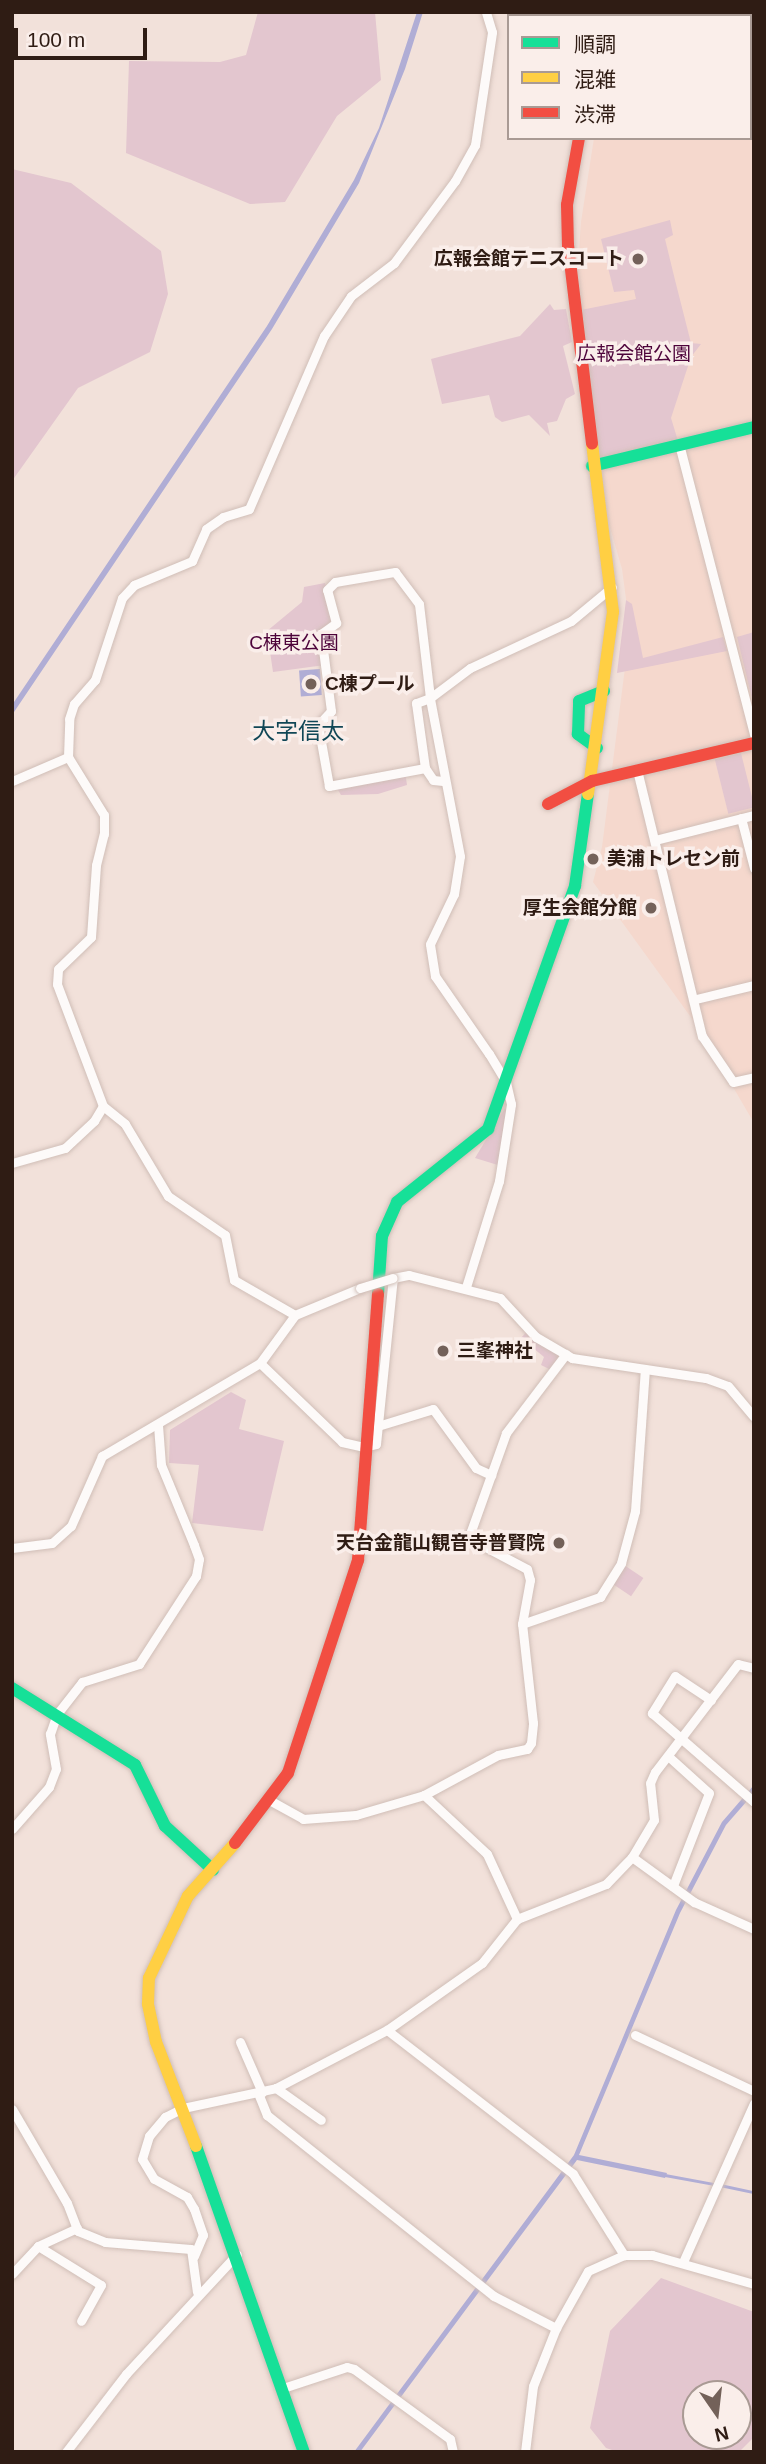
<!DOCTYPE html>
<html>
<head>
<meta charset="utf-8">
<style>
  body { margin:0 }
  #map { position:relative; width:766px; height:2464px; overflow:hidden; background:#f2e1da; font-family:Arial,"Noto Sans JP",sans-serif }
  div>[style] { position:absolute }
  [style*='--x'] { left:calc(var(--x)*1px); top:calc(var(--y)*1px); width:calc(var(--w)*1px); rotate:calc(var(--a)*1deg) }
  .built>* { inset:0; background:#f5d8cd }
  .green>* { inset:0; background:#e3c6cf; transform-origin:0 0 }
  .water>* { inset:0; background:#b0add5; transform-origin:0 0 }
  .stream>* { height:2.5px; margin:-1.25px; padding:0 1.25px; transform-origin:1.25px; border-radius:1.25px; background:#b0add5 }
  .roads { filter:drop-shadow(0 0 2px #d0beb7) drop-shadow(0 0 2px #d0beb7) }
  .street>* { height:9px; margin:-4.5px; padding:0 4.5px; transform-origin:4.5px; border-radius:4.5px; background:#fdfaf9 }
  .fast>* { height:12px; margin:-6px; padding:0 6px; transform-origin:6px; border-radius:6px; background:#16e098 }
  .slow>* { height:12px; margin:-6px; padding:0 6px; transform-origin:6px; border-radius:6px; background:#ffcf43 }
  .jam>* { height:12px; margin:-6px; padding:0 6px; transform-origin:6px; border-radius:6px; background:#f24e42 }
  .bridges { filter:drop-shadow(0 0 2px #d0beb7) drop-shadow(0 0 2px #d0beb7) }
  .street-bridge>* { height:9px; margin:-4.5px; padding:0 4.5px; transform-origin:4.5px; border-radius:4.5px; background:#fdfaf9 }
  .dots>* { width:19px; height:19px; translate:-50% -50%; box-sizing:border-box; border:4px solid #faeeea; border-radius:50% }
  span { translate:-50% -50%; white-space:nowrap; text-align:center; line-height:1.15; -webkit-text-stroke:7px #faeeea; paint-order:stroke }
  .poi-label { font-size:19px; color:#2f1c14; font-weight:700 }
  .right { translate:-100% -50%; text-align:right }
  .left { translate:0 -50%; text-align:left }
  .park-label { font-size:19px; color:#4d033a }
  .quarter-label { font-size:23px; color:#114756 }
  .frame { position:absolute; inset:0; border:14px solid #2f1c14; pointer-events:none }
  .legend { position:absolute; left:507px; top:14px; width:245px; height:126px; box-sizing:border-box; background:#faeeea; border:2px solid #a99a94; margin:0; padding:9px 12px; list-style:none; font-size:21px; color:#2f1c14 }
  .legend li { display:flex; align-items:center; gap:14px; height:35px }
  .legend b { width:35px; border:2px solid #a99a94 }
  .north { position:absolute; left:682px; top:2380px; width:70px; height:70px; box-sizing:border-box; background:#faeeea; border:2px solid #a99a94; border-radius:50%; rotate:166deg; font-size:19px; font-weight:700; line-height:28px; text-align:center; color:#2f1c14 }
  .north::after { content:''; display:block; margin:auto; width:24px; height:32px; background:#736159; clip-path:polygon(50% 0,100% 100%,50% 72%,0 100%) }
  .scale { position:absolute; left:14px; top:28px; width:133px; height:32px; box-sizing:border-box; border:4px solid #2f1c14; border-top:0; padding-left:9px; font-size:21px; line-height:24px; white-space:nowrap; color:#2f1c14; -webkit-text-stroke:5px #faeeea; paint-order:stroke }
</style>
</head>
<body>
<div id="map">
  <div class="built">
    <i style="clip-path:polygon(615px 12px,754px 12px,754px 1123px,698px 1027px,593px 882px,602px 847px,630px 629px,622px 569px,592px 465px,575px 311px,581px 222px,594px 138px,750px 138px,750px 16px,614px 16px)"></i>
  </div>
  <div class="green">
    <i style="clip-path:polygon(258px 12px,375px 12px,381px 80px,337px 116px,285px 202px,250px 204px,126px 153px,129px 61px,220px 62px,246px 55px)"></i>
    <i style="clip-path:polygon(12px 169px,71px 183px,161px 251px,168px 294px,150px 352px,78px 388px,12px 481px)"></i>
    <i style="clip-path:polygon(670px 220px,673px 235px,665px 239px,675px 280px,691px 343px,701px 344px,691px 357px,671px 418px,679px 444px,592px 466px,576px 311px,636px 299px,634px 290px,614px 292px,601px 239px)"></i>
    <i style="clip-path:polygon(550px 304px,554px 310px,566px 309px,572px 342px,563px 346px,575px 394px,566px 399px,557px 421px,547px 423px,550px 436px,529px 415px,502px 422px,495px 417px,489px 395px,442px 404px,431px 359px,520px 336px)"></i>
    <i style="clip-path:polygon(325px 583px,336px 623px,321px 634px,325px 665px,273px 672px,267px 631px,302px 602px,304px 587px)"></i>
    <i style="clip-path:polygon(626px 600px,632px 604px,643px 658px,723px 637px,727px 651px,617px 673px)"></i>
    <i style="clip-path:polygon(754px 632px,754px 707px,737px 637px)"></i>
    <i style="left:741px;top:753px;width:56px;height:27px;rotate:76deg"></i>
    <i style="clip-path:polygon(405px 772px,407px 785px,378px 794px,341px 795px,335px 785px)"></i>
    <i style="clip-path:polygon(505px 1108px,509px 1114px,501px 1166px,475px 1158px)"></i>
    <i style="clip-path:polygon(529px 1329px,566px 1354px,553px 1371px,541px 1365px,544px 1357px,521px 1338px)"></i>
    <i style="clip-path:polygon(231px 1392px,246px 1400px,239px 1429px,284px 1441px,263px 1531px,192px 1523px,199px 1465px,169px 1463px,170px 1430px)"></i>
    <i style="left:621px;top:1563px;width:27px;height:22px;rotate:34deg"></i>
    <i style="clip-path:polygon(evenodd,661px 2278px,754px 2312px,754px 2437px,739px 2452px,618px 2452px,606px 2448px,590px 2428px,610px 2331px,661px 2278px,696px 2394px,738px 2394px,738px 2436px,696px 2436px,696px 2394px)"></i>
  </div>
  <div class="water">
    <i style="clip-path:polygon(417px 12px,423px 12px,405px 69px,359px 183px,272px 329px,12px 715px,12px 705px,267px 326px,354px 180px,379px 128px)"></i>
    <i style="left:320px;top:669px;width:26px;height:21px;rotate:86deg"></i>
    <i style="clip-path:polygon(754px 1785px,754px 1793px,726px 1825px,680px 1913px,579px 2155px,667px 2173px,665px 2178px,577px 2160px,360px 2452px,354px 2452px,574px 2155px,676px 1910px,722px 1822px)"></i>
  </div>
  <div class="stream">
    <i style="--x:665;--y:2175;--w:50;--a:10.4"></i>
    <i style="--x:720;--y:2185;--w:35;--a:12"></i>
  </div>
  <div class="roads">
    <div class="street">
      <i style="--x:679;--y:444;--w:301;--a:75.5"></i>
      <i style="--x:395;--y:572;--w:40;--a:53"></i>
      <i style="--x:419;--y:604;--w:95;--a:83.3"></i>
      <i style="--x:430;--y:698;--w:15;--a:160"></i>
      <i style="--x:416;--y:703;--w:66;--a:82.1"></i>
      <i style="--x:425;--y:768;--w:98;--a:169.4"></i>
      <i style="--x:329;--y:786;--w:62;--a:-100.2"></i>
      <i style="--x:318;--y:725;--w:19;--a:-47"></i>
      <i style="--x:331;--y:711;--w:78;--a:-97.4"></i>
      <i style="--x:321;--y:634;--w:19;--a:-36"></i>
      <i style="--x:336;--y:623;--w:34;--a:-105"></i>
      <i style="--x:327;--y:590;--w:11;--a:-45"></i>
      <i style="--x:335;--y:582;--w:61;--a:-9.5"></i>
      <i style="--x:425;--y:768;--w:14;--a:56"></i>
      <i style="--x:433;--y:780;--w:10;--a:6"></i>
      <i style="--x:637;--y:770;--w:274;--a:76.3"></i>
      <i style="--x:702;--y:1036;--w:55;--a:56"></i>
      <i style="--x:733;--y:1082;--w:22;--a:-13"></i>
      <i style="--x:12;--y:781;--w:61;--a:-23.2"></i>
      <i style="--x:741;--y:818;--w:52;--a:75.4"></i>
      <i style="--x:655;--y:840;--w:102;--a:-14.2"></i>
      <i style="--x:696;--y:999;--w:60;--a:-13.6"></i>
      <i style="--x:103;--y:1106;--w:28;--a:39"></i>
      <i style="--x:125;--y:1124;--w:84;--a:59.2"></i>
      <i style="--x:168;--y:1196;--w:69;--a:34.4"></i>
      <i style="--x:225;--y:1235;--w:46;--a:78.7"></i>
      <i style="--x:234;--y:1280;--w:70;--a:29.8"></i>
      <i style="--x:12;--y:1163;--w:55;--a:-15.8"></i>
      <i style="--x:65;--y:1148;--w:40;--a:-43"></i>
      <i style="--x:94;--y:1121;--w:17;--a:-59"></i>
      <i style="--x:103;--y:1106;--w:130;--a:-110.7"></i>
      <i style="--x:57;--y:984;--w:15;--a:-86"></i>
      <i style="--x:58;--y:969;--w:46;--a:-44.1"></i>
      <i style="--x:91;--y:937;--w:72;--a:-86"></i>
      <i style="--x:96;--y:865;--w:32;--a:-76"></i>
      <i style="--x:104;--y:834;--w:19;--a:-90"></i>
      <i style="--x:104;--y:815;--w:68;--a:-121.8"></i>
      <i style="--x:68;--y:757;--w:38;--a:-88"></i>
      <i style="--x:69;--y:719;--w:16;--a:-72"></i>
      <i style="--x:74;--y:704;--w:32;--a:-49"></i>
      <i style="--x:95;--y:680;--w:86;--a:-71.8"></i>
      <i style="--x:122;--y:598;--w:18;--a:-47"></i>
      <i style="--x:134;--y:585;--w:63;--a:-22.5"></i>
      <i style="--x:192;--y:561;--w:35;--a:-66"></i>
      <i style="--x:206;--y:529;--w:21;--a:-35"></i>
      <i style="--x:223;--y:517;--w:27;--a:-17"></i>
      <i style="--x:249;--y:509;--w:189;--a:-66.6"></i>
      <i style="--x:324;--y:336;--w:48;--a:-56"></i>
      <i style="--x:351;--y:296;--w:54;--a:-37.5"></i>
      <i style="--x:394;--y:263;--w:102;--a:-53.4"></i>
      <i style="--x:455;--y:181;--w:41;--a:-60.9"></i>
      <i style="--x:475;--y:145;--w:114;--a:-81.4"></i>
      <i style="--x:492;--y:32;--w:21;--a:-107"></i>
      <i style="--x:466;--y:1287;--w:111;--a:-72.7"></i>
      <i style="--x:499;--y:1181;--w:78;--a:-81.1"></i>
      <i style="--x:511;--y:1104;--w:23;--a:-103"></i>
      <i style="--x:506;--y:1082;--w:33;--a:-121"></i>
      <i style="--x:489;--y:1054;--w:95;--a:-124.7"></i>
      <i style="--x:435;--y:976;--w:32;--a:-99"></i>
      <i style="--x:430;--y:944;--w:55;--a:-64.4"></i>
      <i style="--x:454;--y:894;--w:38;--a:-81"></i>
      <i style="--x:460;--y:856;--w:161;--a:-100.8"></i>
      <i style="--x:430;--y:698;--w:50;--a:-36.9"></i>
      <i style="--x:470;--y:668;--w:111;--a:-25"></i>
      <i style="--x:571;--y:621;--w:53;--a:-39.7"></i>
      <i style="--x:260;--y:1363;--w:114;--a:43.9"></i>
      <i style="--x:342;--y:1442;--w:23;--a:13"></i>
      <i style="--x:364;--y:1447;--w:12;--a:-14"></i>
      <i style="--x:376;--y:1444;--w:167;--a:-84.2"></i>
      <i style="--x:393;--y:1278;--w:16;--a:-11"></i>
      <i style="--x:409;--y:1275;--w:94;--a:14.2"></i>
      <i style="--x:500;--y:1298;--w:53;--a:47.3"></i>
      <i style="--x:536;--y:1337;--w:42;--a:30.3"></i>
      <i style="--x:572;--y:1358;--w:135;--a:8.5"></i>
      <i style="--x:706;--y:1378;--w:23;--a:20"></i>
      <i style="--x:728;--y:1386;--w:40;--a:50"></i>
      <i style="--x:381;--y:1425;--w:54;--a:-17.1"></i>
      <i style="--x:433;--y:1409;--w:73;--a:53.9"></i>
      <i style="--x:476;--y:1468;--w:17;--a:25"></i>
      <i style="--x:12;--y:1548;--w:40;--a:-7.1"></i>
      <i style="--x:52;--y:1543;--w:25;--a:-42"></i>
      <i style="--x:71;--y:1526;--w:77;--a:-66.1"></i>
      <i style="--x:102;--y:1456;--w:183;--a:-30.5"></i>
      <i style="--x:260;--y:1363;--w:59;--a:-53.9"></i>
      <i style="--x:295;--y:1315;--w:70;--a:-22.6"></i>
      <i style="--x:522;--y:1624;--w:83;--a:-19.1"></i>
      <i style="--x:600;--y:1597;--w:40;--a:-58"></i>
      <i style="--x:621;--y:1563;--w:54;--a:-74.9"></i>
      <i style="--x:635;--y:1511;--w:142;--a:-86"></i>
      <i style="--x:711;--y:1700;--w:43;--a:-146.3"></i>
      <i style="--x:675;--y:1676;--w:44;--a:121.9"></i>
      <i style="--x:652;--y:1713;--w:135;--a:41.1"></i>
      <i style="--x:668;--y:1756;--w:55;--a:42.1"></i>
      <i style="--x:709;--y:1793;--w:100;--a:111.2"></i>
      <i style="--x:424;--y:1795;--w:86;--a:43.1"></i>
      <i style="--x:487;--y:1854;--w:72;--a:65.2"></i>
      <i style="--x:271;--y:1801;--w:37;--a:29"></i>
      <i style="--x:303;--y:1819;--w:53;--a:-4.3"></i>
      <i style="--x:356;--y:1815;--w:71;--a:-16.4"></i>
      <i style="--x:424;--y:1795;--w:84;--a:-28.4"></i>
      <i style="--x:498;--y:1755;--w:30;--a:-12"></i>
      <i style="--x:527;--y:1749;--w:7;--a:-56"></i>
      <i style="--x:531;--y:1743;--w:20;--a:-84"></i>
      <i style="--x:533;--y:1723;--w:100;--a:-96.3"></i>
      <i style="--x:522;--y:1624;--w:45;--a:-79.7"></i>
      <i style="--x:530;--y:1580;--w:11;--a:-105"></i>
      <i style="--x:527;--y:1569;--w:58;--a:-152.1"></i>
      <i style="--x:476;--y:1542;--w:12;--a:-114"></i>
      <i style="--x:471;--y:1531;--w:104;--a:-70.3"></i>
      <i style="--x:506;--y:1433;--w:99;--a:-52.8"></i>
      <i style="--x:12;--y:1829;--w:56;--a:-48.6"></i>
      <i style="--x:49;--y:1787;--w:19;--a:-69"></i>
      <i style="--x:56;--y:1769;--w:36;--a:-100"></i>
      <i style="--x:50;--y:1734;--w:21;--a:-71"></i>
      <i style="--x:57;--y:1714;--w:41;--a:-52"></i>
      <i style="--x:82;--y:1682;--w:60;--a:-17.5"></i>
      <i style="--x:139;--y:1664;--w:105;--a:-57.1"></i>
      <i style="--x:196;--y:1576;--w:17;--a:-80"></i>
      <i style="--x:199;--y:1559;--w:15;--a:-110"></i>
      <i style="--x:194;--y:1545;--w:87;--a:-112.4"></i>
      <i style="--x:161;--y:1465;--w:40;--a:-94.3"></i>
      <i style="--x:632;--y:1857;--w:77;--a:36"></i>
      <i style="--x:694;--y:1902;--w:66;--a:24.2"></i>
      <i style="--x:387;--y:2030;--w:235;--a:37.7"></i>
      <i style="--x:573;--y:2174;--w:96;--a:57.8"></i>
      <i style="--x:635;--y:2035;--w:132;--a:25.2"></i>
      <i style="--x:240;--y:2042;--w:55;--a:66.3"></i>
      <i style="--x:276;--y:2088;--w:55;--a:35.4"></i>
      <i style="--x:258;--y:2093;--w:24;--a:68"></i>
      <i style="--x:267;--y:2115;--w:290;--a:38.6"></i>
      <i style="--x:494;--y:2296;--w:70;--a:27.3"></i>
      <i style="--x:12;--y:2109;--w:109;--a:59.7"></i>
      <i style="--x:67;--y:2203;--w:30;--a:69"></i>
      <i style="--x:78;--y:2231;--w:29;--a:22"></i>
      <i style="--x:105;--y:2242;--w:86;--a:4.7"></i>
      <i style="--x:191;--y:2249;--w:43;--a:82.1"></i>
      <i style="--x:77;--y:2228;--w:43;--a:155.2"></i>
      <i style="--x:38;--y:2246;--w:74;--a:31.8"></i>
      <i style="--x:101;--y:2285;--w:41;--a:119.1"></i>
      <i style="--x:194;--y:2256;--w:23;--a:-67"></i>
      <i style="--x:203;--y:2235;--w:28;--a:-109"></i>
      <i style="--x:194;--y:2209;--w:14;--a:-120"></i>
      <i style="--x:187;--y:2197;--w:38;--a:-151"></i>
      <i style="--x:154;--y:2179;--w:23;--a:-121"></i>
      <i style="--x:142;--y:2159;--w:24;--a:-73"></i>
      <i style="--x:149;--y:2136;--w:25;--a:-50"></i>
      <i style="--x:165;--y:2117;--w:20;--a:-27"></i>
      <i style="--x:183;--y:2108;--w:95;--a:-12.1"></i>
      <i style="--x:276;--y:2088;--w:125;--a:-27.6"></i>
      <i style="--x:387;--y:2030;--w:116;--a:-35.2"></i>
      <i style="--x:482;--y:1963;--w:56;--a:-51.5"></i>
      <i style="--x:517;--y:1919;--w:96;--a:-21.5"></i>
      <i style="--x:606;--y:1884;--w:37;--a:-46"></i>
      <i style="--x:632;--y:1857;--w:43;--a:-59.3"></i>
      <i style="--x:654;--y:1820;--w:37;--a:-96"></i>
      <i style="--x:650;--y:1783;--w:12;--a:-66"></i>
      <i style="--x:655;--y:1772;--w:136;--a:-52.5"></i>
      <i style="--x:738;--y:1664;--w:16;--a:14"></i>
      <i style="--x:683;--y:2262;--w:174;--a:-65.9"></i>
      <i style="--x:12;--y:2274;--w:38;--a:-47"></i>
      <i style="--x:283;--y:2388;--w:67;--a:-18.2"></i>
      <i style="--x:347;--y:2367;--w:7;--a:16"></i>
      <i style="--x:354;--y:2369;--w:119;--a:36.1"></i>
      <i style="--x:450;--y:2439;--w:13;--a:77"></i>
      <i style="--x:66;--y:2452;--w:98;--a:-52.4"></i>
      <i style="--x:126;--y:2374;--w:163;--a:-47.2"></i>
      <i style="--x:525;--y:2452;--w:66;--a:-83.1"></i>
      <i style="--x:533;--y:2386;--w:62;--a:-68.4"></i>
      <i style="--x:556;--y:2328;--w:65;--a:-60.7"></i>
      <i style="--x:588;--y:2271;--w:39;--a:-24"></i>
      <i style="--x:624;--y:2255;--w:28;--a:0"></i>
      <i style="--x:652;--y:2255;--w:106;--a:15.9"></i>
    </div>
    <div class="fast">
      <i style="--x:601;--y:16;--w:4;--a:-76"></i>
      <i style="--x:592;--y:466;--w:167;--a:-13.5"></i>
      <i style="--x:597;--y:748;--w:24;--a:-144"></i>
      <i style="--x:578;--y:734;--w:33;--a:-88"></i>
      <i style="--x:579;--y:701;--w:27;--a:-22"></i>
      <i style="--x:378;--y:1294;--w:58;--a:-86.1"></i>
      <i style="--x:382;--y:1236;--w:37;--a:-66"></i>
      <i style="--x:397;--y:1202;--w:117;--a:-38.7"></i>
      <i style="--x:488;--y:1129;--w:258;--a:-70.3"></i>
      <i style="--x:575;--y:886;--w:93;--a:-82"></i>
      <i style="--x:12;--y:1688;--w:145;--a:32"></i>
      <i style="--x:135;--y:1765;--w:68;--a:63.8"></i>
      <i style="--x:165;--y:1826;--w:65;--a:42.5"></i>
      <i style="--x:196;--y:2146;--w:324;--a:70.6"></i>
    </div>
    <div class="slow">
      <i style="--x:588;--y:794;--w:184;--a:-82.2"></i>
      <i style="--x:613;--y:612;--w:169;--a:-97.1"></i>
      <i style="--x:196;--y:2146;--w:111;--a:-111"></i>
      <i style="--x:156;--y:2042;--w:39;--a:-102"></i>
      <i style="--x:148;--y:2004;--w:26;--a:-88"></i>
      <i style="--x:149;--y:1978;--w:91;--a:-64.6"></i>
      <i style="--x:188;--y:1896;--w:71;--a:-48.4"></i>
    </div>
    <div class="jam">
      <i style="--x:579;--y:138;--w:68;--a:100.2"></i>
      <i style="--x:567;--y:205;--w:40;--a:88.6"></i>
      <i style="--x:568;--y:245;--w:200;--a:83.1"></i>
      <i style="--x:548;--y:804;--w:50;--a:-27.6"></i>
      <i style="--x:592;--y:781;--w:166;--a:-13.2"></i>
      <i style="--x:235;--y:1843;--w:88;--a:-52.9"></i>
      <i style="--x:288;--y:1773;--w:224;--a:-71.8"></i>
      <i style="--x:358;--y:1560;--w:267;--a:-85.7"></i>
    </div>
  </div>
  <div class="bridges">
    <div class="street-bridge">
      <i style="--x:360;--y:1288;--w:34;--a:-17"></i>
    </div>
  </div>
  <div class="dots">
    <i style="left:638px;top:259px;background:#736159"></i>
    <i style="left:311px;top:684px;background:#736159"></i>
    <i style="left:593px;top:859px;background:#736159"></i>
    <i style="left:651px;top:908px;background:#736159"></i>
    <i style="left:443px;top:1351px;background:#736159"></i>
    <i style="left:559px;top:1543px;background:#736159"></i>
  </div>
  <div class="poi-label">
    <span class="right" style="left:624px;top:259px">広報会館テニスコート</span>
    <span class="left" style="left:325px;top:684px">C棟プール</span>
    <span class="left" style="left:607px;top:859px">美浦トレセン前</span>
    <span class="right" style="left:637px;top:908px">厚生会館分館</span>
    <span class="left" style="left:457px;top:1351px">三峯神社</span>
    <span class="right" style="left:545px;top:1543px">天台金龍山観音寺普賢院</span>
  </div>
  <div class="park-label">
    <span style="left:634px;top:354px">広報会館公園</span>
    <span style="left:294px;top:643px">C棟東公園</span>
  </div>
  <div class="quarter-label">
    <span style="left:298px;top:731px">大字信太</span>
  </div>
  <div class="frame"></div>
  <ul class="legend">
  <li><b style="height:9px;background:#16e098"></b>順調</li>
  <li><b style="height:9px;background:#ffcf43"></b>混雑</li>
  <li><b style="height:9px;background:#f24e42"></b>渋滞</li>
  </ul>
  <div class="north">N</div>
  <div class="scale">100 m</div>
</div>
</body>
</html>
